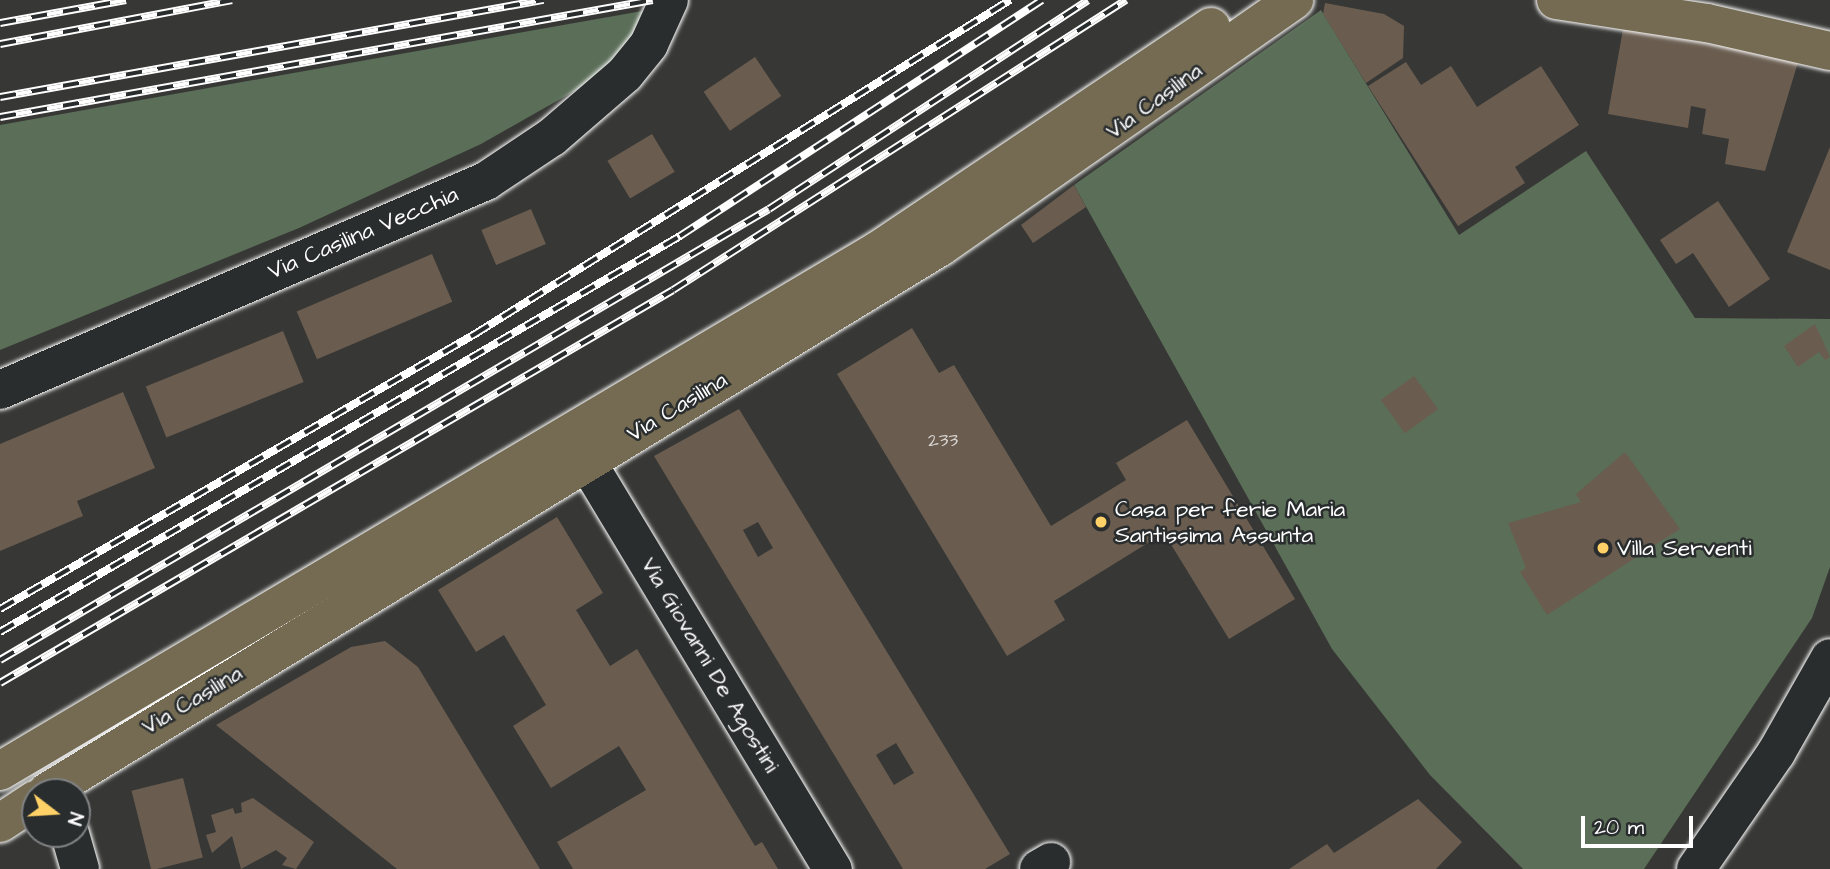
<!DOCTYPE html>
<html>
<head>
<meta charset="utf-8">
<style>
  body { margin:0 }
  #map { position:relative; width:1830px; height:869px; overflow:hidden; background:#373735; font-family:"Architects Daughter",sans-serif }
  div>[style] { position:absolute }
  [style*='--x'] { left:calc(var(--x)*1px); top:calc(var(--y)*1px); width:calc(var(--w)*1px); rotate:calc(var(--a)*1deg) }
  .green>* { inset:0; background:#5b6e58 }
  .building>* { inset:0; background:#6a5d50; transform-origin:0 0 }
  .roads { filter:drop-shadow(0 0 2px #fff) drop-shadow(0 0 2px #fff) }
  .minor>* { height:38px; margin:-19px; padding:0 19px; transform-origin:19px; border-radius:19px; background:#2a2d2e }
  .major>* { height:38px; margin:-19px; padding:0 19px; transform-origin:19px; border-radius:19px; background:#746b52 }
  .rail>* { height:8px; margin-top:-4px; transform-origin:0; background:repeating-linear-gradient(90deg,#2a2d2e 0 16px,#fff 0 32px); box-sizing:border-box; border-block:2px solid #fff }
  .dots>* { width:19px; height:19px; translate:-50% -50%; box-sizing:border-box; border:4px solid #2a2d2e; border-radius:50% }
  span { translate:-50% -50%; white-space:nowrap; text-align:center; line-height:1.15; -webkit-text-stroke:5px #2a2d2e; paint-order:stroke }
  .number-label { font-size:19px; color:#dad6d3 }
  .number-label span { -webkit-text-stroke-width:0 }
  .street-label { font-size:23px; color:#fff }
  .poi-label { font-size:23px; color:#fff }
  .left { translate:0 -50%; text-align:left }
  .north { position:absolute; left:21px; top:778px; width:70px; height:70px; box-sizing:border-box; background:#2a2d2e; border:2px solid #7f8182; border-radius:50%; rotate:107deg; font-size:19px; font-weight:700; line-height:28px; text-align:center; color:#fff }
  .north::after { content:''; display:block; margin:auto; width:24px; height:32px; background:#ffd166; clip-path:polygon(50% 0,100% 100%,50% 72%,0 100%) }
  .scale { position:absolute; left:1581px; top:816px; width:112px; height:32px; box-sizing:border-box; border:4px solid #fff; border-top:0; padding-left:9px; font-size:21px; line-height:24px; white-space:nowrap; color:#fff; -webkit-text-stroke:5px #2a2d2e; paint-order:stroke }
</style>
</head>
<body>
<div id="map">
  <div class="green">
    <i style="clip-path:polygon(648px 10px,636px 40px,592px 81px,481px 144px,299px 228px,0 350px,0 125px)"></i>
    <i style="clip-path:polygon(1321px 10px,1459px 235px,1586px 151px,1695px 318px,1830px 319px,1830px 567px,1812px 618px,1644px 869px,1523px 869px,1430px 775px,1332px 649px,1074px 185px)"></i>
  </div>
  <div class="building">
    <i style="clip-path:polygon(1325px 3px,1384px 14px,1404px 26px,1403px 58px,1366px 83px,1323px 14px)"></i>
    <i style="clip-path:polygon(1623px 29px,1799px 59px,1765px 171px,1725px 164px,1729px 139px,1702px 134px,1706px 109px,1691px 106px,1688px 128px,1608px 114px)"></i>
    <i style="left:755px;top:57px;width:47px;height:62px;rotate:56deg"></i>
    <i style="clip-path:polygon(1406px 62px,1421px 85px,1451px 66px,1477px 107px,1541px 66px,1579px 125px,1515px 167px,1525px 183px,1458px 226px,1368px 86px)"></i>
    <i style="left:652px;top:134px;width:44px;height:52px;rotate:59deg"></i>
    <i style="clip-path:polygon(1830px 147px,1830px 270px,1787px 252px)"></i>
    <i style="clip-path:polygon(1074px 185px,1086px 207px,1033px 243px,1021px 225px)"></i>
    <i style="clip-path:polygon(1718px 201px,1770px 279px,1729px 307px,1693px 253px,1676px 264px,1660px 240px)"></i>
    <i style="left:531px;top:209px;width:38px;height:54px;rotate:67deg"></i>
    <i style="left:432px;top:254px;width:52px;height:147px;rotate:67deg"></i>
    <i style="clip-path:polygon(1815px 324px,1830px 357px,1825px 360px,1819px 352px,1798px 367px,1784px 346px)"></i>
    <i style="clip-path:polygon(912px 328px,939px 373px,954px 365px,1051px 526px,1126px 480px,1116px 463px,1187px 420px,1295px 599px,1229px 639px,1164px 533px,1054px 601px,1065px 620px,1007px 656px,837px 374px)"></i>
    <i style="left:283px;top:331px;width:55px;height:148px;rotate:68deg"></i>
    <i style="left:1414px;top:376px;width:41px;height:41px;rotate:54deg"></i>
    <i style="clip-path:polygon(123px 392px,155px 468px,77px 501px,83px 516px,0 551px,0 444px)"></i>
    <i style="clip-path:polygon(evenodd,739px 409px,1010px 854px,985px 869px,903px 869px,654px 456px,739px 409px,758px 522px,773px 548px,758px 557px,743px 530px,758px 522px,739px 409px,896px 743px,914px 773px,894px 785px,876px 755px,896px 743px)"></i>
    <i style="clip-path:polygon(1625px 452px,1680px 529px,1547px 615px,1520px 572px,1526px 568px,1508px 523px,1581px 502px,1576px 494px)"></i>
    <i style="clip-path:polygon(557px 517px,603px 593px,576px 610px,610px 666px,637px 649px,755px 846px,762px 842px,778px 869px,573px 869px,557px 842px,646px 790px,619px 746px,551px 788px,513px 726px,546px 705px,504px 635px,476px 652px,438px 590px)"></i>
    <i style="clip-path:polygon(385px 641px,418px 667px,540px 869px,397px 869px,216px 725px,351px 647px)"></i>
    <i style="left:183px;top:778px;width:82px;height:53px;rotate:76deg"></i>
    <i style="clip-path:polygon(253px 798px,314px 842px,296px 869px,282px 865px,287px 858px,276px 850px,241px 869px,232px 836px,212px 853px,206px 835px,216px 832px,211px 815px,233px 808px,235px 814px,242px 812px,241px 803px)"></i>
    <i style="clip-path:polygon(1418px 799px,1462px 842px,1436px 869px,1289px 869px,1327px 844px,1334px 853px)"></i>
  </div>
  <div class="roads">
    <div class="minor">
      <i style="--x:0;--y:390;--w:529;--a:-23.27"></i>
      <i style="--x:486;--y:181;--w:79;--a:-33.7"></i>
      <i style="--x:552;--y:137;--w:96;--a:-40.8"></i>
      <i style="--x:625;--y:74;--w:38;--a:-51"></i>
      <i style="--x:649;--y:44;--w:48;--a:-65.6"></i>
      <i style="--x:587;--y:462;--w:476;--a:58.9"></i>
      <i style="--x:70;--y:834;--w:36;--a:74"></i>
      <i style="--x:1039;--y:869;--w:14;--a:-30"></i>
      <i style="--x:1696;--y:869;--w:141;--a:-55.4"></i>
      <i style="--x:1776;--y:753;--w:109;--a:-60.4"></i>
    </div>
    <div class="major">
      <i style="--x:1556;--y:0;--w:153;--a:8.7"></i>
      <i style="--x:1707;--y:23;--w:126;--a:12.8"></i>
      <i style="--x:0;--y:771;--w:1022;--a:-30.66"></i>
      <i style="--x:879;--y:250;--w:400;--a:-33.9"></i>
      <i style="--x:47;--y:792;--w:1046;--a:-31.4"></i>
      <i style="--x:940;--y:247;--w:432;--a:-34.9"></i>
      <i style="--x:0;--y:823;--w:42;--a:-33.3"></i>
    </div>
  </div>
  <div class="rail">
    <i style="--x:0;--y:23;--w:128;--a:-10.3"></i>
    <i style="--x:0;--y:44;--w:236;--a:-10.7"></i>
    <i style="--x:0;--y:97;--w:552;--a:-10.13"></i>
    <i style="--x:0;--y:117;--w:663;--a:-10.16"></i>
    <i style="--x:0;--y:609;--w:549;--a:-30.07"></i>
    <i style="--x:475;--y:334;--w:631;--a:-31.98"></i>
    <i style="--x:0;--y:632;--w:787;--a:-30.21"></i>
    <i style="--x:680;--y:236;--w:432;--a:-33.1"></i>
    <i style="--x:0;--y:660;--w:891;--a:-30.39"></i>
    <i style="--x:769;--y:209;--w:381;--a:-33.2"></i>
    <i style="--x:0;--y:683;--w:779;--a:-30.28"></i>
    <i style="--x:673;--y:290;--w:538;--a:-32.63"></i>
  </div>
  <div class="dots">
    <i style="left:1101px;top:522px;background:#ffd166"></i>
    <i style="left:1603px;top:548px;background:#ffd166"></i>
  </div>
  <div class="number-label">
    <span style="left:943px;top:441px">233</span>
  </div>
  <div class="street-label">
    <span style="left:1154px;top:101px;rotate:-36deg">Via Casilina</span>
    <span style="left:363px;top:233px;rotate:-23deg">Via Casilina Vecchia</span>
    <span style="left:677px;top:407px;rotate:-31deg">Via Casilina</span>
    <span style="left:710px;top:665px;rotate:59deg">Via Giovanni De Agostini</span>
    <span style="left:192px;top:700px;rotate:-31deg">Via Casilina</span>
  </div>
  <div class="poi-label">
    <span class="left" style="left:1115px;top:522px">Casa per ferie Maria<br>Santissima Assunta</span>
    <span class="left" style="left:1617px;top:548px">Villa Serventi</span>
  </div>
  <div class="north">N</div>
  <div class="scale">20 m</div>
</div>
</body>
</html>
